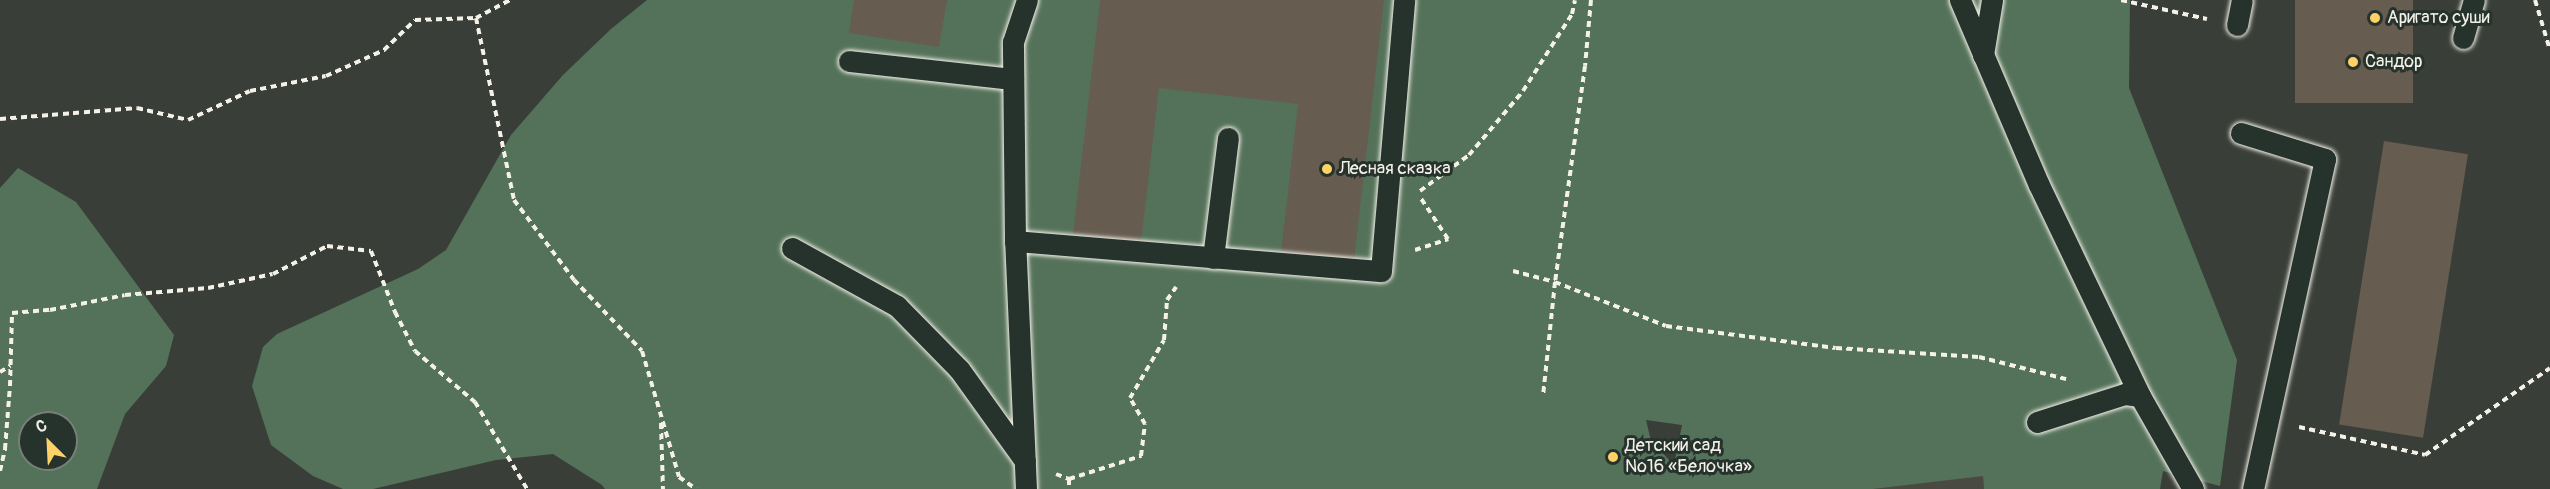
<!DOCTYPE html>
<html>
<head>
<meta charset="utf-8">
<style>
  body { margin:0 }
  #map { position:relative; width:2550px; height:489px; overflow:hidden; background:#393f38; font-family:Pangolin,sans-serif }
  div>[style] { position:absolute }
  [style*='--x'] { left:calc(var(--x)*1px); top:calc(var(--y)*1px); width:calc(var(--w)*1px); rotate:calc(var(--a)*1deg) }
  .built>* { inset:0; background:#494b42 }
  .green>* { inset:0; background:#54725a }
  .building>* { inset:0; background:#665c50; transform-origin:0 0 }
  .path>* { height:4px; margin-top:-2px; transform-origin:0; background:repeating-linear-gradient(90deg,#f4f1e8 0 6px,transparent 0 10.5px) }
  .roads { filter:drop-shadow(0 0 2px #f4f1e8) drop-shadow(0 0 2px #f4f1e8) }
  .lane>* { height:21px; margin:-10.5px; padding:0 10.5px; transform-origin:10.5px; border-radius:10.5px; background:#26332d }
  .dots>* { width:16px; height:16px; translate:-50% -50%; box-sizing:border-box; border:3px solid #26332d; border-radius:50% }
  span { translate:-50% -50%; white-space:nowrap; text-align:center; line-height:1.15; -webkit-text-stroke:6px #26332d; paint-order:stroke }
  .poi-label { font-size:18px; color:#f4f1e8 }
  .left { translate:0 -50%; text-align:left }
  .north { position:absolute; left:18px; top:411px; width:60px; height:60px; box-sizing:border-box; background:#26332d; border:2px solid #787f78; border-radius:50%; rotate:336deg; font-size:16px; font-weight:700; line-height:24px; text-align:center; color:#f4f1e8 }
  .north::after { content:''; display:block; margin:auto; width:21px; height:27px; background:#ffd166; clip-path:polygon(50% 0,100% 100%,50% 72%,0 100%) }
</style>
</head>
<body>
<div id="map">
  <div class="built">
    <i style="clip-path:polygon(1983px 475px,1984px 489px,1873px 489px)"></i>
  </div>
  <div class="green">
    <i style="clip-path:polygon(evenodd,647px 0,2130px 0,2129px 88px,2237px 360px,2220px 486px,2163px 471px,2160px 489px,1984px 489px,1983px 476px,1873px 489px,605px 489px,602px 485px,553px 454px,496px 460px,373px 489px,343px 489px,313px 476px,271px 445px,252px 386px,263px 347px,277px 334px,418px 269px,446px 250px,511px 135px,563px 75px,611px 29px,647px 0,1646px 420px,1682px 425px,1674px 465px,1651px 441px,1646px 420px)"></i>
    <i style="clip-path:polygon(evenodd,18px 168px,76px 202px,174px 335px,166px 366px,125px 414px,97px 489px,0 489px,0 188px,18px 168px,30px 423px,66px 423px,66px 459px,30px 459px,30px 423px)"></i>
  </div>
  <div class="building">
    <i style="clip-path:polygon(854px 0,947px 0,939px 47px,849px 33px)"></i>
    <i style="clip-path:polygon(1100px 0,1384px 0,1354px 260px,1281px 253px,1298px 104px,1159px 88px,1141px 242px,1073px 235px)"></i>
    <i style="left:2295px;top:0;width:118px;height:103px"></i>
    <i style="left:2384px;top:141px;width:85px;height:287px;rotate:9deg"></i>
  </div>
  <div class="path">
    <i style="--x:1591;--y:0;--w:66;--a:95.2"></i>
    <i style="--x:1585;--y:66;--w:218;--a:97.9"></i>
    <i style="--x:1555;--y:282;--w:119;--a:21.6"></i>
    <i style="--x:1666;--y:326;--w:171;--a:7.4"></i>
    <i style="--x:1836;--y:348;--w:143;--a:3.6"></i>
    <i style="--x:1979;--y:357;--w:90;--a:14.2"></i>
    <i style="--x:2121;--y:0;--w:88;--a:12.5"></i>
    <i style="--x:2535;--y:0;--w:52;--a:73.3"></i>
    <i style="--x:476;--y:18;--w:186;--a:78.2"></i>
    <i style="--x:514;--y:200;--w:100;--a:53.1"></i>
    <i style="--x:574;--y:280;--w:98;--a:46.2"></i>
    <i style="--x:642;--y:351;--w:131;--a:73.6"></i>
    <i style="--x:679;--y:477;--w:21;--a:35"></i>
    <i style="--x:0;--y:119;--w:137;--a:-4.6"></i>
    <i style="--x:137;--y:108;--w:52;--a:13.2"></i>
    <i style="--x:188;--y:120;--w:68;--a:-25.1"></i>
    <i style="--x:250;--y:91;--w:77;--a:-11.2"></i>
    <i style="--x:326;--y:76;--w:64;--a:-24.1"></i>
    <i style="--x:384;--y:50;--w:43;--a:-44.1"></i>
    <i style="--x:415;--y:20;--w:61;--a:-1.9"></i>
    <i style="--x:476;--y:18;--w:38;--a:-28"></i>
    <i style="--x:1420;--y:191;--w:61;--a:-36.3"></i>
    <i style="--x:1469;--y:155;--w:84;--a:-49.8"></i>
    <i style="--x:1523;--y:91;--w:91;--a:-57.5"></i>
    <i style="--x:1572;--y:14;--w:14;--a:-78"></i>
    <i style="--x:1415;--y:250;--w:35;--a:-18"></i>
    <i style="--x:1448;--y:239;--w:50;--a:-123.7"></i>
    <i style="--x:1513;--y:271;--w:43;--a:14.7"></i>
    <i style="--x:1555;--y:282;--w:115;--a:96"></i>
    <i style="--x:0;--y:372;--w:12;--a:-31"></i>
    <i style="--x:661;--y:423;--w:66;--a:88.3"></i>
    <i style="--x:2299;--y:427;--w:129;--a:12.5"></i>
    <i style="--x:2425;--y:455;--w:152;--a:-34.8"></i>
    <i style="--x:0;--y:471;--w:23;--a:-77"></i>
    <i style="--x:5;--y:449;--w:63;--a:-85.5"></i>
    <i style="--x:10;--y:386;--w:73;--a:-88.4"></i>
    <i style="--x:12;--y:313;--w:38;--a:-5"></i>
    <i style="--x:50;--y:310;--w:76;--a:-11.3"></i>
    <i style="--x:125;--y:295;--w:83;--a:-4.8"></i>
    <i style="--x:208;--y:288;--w:66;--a:-12.2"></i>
    <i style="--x:273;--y:274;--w:61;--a:-27.4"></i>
    <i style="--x:327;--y:246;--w:44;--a:6.5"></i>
    <i style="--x:371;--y:251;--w:66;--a:68.5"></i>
    <i style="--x:395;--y:312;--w:44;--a:62.9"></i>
    <i style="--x:415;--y:351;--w:79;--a:40.4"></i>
    <i style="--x:475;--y:402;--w:101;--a:59.1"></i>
    <i style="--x:1056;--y:474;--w:14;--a:21"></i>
    <i style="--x:1069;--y:479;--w:76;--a:-17.7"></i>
    <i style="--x:1141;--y:456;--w:32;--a:-83"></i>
    <i style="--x:1145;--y:424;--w:30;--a:-120"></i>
    <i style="--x:1130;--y:398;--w:67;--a:-59.6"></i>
    <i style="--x:1164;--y:340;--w:40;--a:-85.7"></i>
    <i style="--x:1167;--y:300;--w:16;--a:-55"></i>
    <i style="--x:1069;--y:479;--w:10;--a:90"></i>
  </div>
  <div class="roads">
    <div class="lane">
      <i style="--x:1960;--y:0;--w:201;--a:66.9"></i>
      <i style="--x:2039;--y:185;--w:234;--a:64.4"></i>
      <i style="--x:2140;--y:396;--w:107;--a:60.3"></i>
      <i style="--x:2237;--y:25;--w:25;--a:-79"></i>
      <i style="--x:2463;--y:38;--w:40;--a:-74"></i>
      <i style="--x:1983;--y:55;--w:56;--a:-80.7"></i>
      <i style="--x:849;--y:61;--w:165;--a:6.3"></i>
      <i style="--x:2241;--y:133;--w:88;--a:17.2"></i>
      <i style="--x:2325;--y:159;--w:338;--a:102.3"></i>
      <i style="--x:1015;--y:241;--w:367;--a:4.7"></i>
      <i style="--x:1381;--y:271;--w:272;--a:-85.1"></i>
      <i style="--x:792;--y:248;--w:120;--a:28.9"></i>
      <i style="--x:897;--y:306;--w:88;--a:45.5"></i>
      <i style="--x:959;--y:369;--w:113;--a:54.3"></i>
      <i style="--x:1213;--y:258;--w:121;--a:-82.9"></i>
      <i style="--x:2037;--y:422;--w:92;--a:-17.7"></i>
      <i style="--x:2125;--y:394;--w:15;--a:8"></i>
      <i style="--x:1026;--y:489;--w:248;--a:-92.5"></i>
      <i style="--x:1015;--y:241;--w:199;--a:-90.6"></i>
      <i style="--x:1013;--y:42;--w:44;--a:-71.6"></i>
    </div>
  </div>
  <div class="dots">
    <i style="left:2375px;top:18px;background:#ffd166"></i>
    <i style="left:2353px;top:62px;background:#ffd166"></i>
    <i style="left:1327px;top:169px;background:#ffd166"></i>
    <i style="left:1613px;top:457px;background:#ffd166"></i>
  </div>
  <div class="poi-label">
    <span class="left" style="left:2387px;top:18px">Аригато суши</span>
    <span class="left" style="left:2365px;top:62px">Сандор</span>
    <span class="left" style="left:1339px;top:169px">Лесная сказка</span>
    <span class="left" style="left:1625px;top:457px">Детский сад<br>№16 «Белочка»</span>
  </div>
  <div class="north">С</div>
</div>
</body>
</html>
